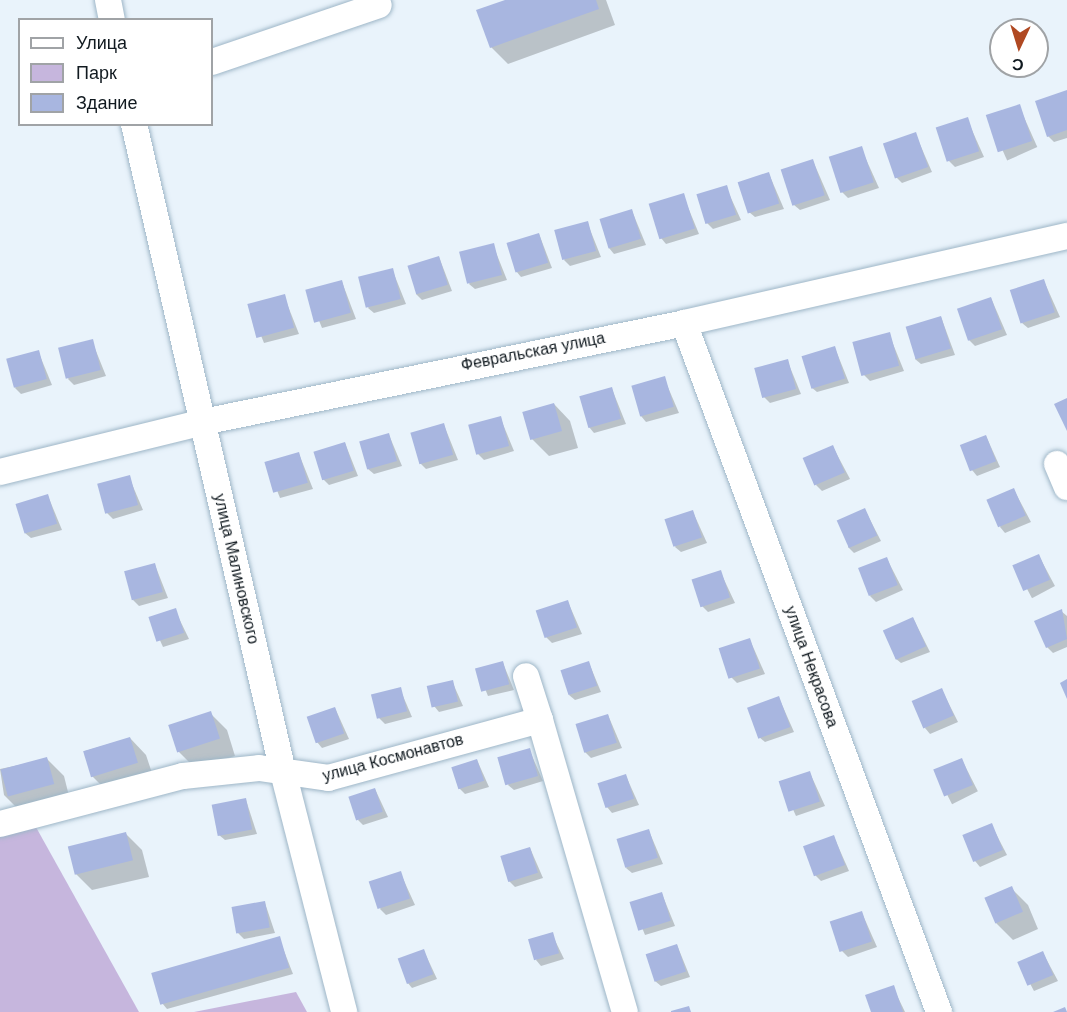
<!DOCTYPE html>
<html>
<head>
<meta charset="utf-8">
<style>
  body { margin:0 }
  #map { position:relative; width:1067px; height:1012px; overflow:hidden; background:#e9f3fb; font-family:Helvetica,sans-serif }
  div>[style] { position:absolute }
  [style*='--x'] { left:calc(var(--x)*1px); top:calc(var(--y)*1px); width:calc(var(--w)*1px); rotate:calc(var(--a)*1deg) }
  .green>* { inset:0; background:#c6b6dd }
  .shadow>* { inset:0; background:#0003; transform-origin:0 0 }
  .building>* { inset:0; background:#a8b6e0; transform-origin:0 0 }
  .roads { filter:drop-shadow(0 0 2px #9eb6c7) drop-shadow(0 0 2px #9eb6c7) }
  .minor>* { height:26px; margin:-13px; padding:0 13px; transform-origin:13px; border-radius:13px; background:#fff }
  span { translate:-50% -50%; white-space:nowrap; text-align:center; line-height:1.15; -webkit-text-stroke:4.5px #fff; paint-order:stroke }
  .street-label { font-size:16px; color:#111a20 }
  .legend { position:absolute; left:18px; top:18px; width:195px; height:108px; box-sizing:border-box; background:#fff; border:2px solid #a0a3a6; margin:0; padding:8px 10px; list-style:none; font-size:18px; color:#111a20 }
  .legend li { display:flex; align-items:center; gap:12px; height:30px }
  .legend b { width:30px; border:2px solid #a0a3a6 }
  .north { position:absolute; left:989px; top:18px; width:60px; height:60px; box-sizing:border-box; background:#fff; border:2px solid #a0a3a6; border-radius:50%; rotate:184deg; font-size:16px; font-weight:700; line-height:24px; text-align:center; color:#111a20 }
  .north::after { content:''; display:block; margin:auto; width:21px; height:27px; background:#b04922; clip-path:polygon(50% 0,100% 100%,50% 72%,0 100%) }
</style>
</head>
<body>
<div id="map">
  <div class="green">
    <i style="clip-path:polygon(32px 820px,139px 1012px,0 1012px,0 828px)"></i>
    <i style="clip-path:polygon(296px 992px,307px 1012px,194px 1012px)"></i>
  </div>
  <div class="shadow">
    <i style="clip-path:polygon(509px 0,606px 0,615px 25px,508px 64px,491px 47px)"></i>
    <i style="clip-path:polygon(1067px 91px,1067px 138px,1054px 142px,1048px 136px)"></i>
    <i style="left:1019px;top:106px;width:45px;height:33px;rotate:66deg"></i>
    <i style="clip-path:polygon(967px 119px,984px 157px,955px 167px,949px 161px)"></i>
    <i style="clip-path:polygon(915px 133px,932px 172px,902px 183px,896px 177px)"></i>
    <i style="clip-path:polygon(861px 148px,879px 188px,848px 198px,842px 192px)"></i>
    <i style="clip-path:polygon(813px 161px,830px 200px,800px 210px,794px 205px)"></i>
    <i style="clip-path:polygon(769px 174px,784px 209px,755px 217px,749px 212px)"></i>
    <i style="clip-path:polygon(726px 187px,741px 220px,713px 229px,707px 223px)"></i>
    <i style="clip-path:polygon(683px 195px,699px 234px,666px 244px,661px 238px)"></i>
    <i style="clip-path:polygon(632px 211px,646px 245px,614px 254px,609px 248px)"></i>
    <i style="clip-path:polygon(587px 222px,601px 257px,570px 266px,564px 260px)"></i>
    <i style="clip-path:polygon(539px 234px,552px 268px,521px 277px,516px 271px)"></i>
    <i style="clip-path:polygon(493px 245px,507px 280px,475px 289px,469px 284px)"></i>
    <i style="clip-path:polygon(439px 257px,452px 291px,422px 300px,416px 294px)"></i>
    <i style="clip-path:polygon(392px 269px,406px 304px,374px 313px,368px 308px)"></i>
    <i style="clip-path:polygon(1044px 281px,1060px 317px,1028px 328px,1022px 323px)"></i>
    <i style="clip-path:polygon(342px 282px,356px 319px,322px 328px,307px 291px)"></i>
    <i style="clip-path:polygon(284px 296px,299px 334px,264px 343px,249px 306px)"></i>
    <i style="clip-path:polygon(991px 298px,1007px 335px,975px 346px,969px 340px)"></i>
    <i style="clip-path:polygon(941px 317px,955px 355px,921px 364px,915px 359px)"></i>
    <i style="clip-path:polygon(889px 334px,904px 371px,870px 381px,864px 375px)"></i>
    <i style="clip-path:polygon(92px 341px,106px 376px,74px 385px,68px 379px)"></i>
    <i style="clip-path:polygon(835px 348px,849px 383px,817px 392px,811px 387px)"></i>
    <i style="clip-path:polygon(38px 351px,52px 385px,21px 394px,15px 388px)"></i>
    <i style="clip-path:polygon(787px 360px,801px 394px,770px 403px,764px 397px)"></i>
    <i style="clip-path:polygon(664px 378px,679px 413px,646px 422px,641px 416px)"></i>
    <i style="clip-path:polygon(612px 389px,626px 424px,594px 433px,589px 427px)"></i>
    <i style="clip-path:polygon(554px 404px,570px 421px,578px 448px,549px 456px,532px 439px)"></i>
    <i style="clip-path:polygon(500px 417px,514px 451px,484px 460px,478px 454px)"></i>
    <i style="clip-path:polygon(444px 425px,458px 460px,426px 469px,420px 463px)"></i>
    <i style="clip-path:polygon(389px 435px,402px 466px,374px 474px,368px 469px)"></i>
    <i style="clip-path:polygon(986px 436px,1000px 467px,977px 476px,972px 470px)"></i>
    <i style="clip-path:polygon(345px 443px,358px 476px,329px 485px,323px 479px)"></i>
    <i style="clip-path:polygon(833px 447px,850px 479px,822px 491px,816px 485px)"></i>
    <i style="clip-path:polygon(299px 454px,313px 489px,280px 498px,266px 462px)"></i>
    <i style="clip-path:polygon(129px 477px,143px 510px,113px 519px,107px 513px)"></i>
    <i style="clip-path:polygon(1014px 490px,1031px 522px,1005px 533px,1000px 527px)"></i>
    <i style="clip-path:polygon(48px 496px,62px 530px,31px 538px,25px 533px)"></i>
    <i style="clip-path:polygon(865px 510px,881px 541px,854px 553px,848px 547px)"></i>
    <i style="clip-path:polygon(693px 512px,707px 543px,681px 552px,675px 547px)"></i>
    <i style="left:1039px;top:556px;width:34px;height:26px;rotate:62deg"></i>
    <i style="clip-path:polygon(887px 559px,903px 590px,876px 602px,870px 596px)"></i>
    <i style="clip-path:polygon(155px 565px,168px 598px,139px 606px,133px 600px)"></i>
    <i style="clip-path:polygon(720px 571px,735px 603px,708px 612px,702px 606px)"></i>
    <i style="clip-path:polygon(568px 602px,582px 634px,552px 643px,546px 637px)"></i>
    <i style="clip-path:polygon(175px 610px,189px 639px,163px 647px,150px 618px)"></i>
    <i style="clip-path:polygon(1061px 611px,1067px 616px,1067px 647px,1053px 653px,1047px 647px)"></i>
    <i style="clip-path:polygon(913px 618px,930px 652px,901px 663px,895px 658px)"></i>
    <i style="clip-path:polygon(750px 640px,765px 674px,737px 683px,731px 677px)"></i>
    <i style="clip-path:polygon(503px 663px,514px 690px,488px 696px,477px 669px)"></i>
    <i style="clip-path:polygon(589px 663px,601px 692px,575px 700px,569px 695px)"></i>
    <i style="clip-path:polygon(452px 681px,463px 706px,439px 712px,434px 706px)"></i>
    <i style="clip-path:polygon(400px 689px,412px 717px,385px 724px,379px 718px)"></i>
    <i style="clip-path:polygon(942px 690px,958px 722px,930px 734px,925px 728px)"></i>
    <i style="clip-path:polygon(779px 698px,794px 732px,765px 742px,759px 737px)"></i>
    <i style="clip-path:polygon(335px 708px,349px 739px,322px 748px,317px 742px)"></i>
    <i style="clip-path:polygon(210px 713px,227px 730px,235px 756px,195px 768px,178px 751px)"></i>
    <i style="clip-path:polygon(608px 715px,622px 748px,591px 758px,585px 752px)"></i>
    <i style="clip-path:polygon(130px 738px,146px 755px,154px 779px,109px 793px,92px 776px,85px 751px)"></i>
    <i style="clip-path:polygon(529px 749px,543px 781px,514px 790px,508px 785px)"></i>
    <i style="clip-path:polygon(47px 759px,64px 776px,70px 800px,21px 812px,4px 795px,0 769px)"></i>
    <i style="clip-path:polygon(477px 760px,489px 787px,465px 794px,459px 788px)"></i>
    <i style="left:962px;top:760px;width:35px;height:29px;rotate:63deg"></i>
    <i style="clip-path:polygon(810px 773px,825px 806px,796px 816px,781px 783px)"></i>
    <i style="clip-path:polygon(626px 776px,639px 805px,612px 813px,607px 807px)"></i>
    <i style="clip-path:polygon(375px 789px,388px 817px,363px 825px,358px 820px)"></i>
    <i style="clip-path:polygon(246px 800px,257px 834px,225px 840px,219px 835px)"></i>
    <i style="clip-path:polygon(991px 824px,1007px 855px,980px 867px,975px 861px)"></i>
    <i style="clip-path:polygon(649px 831px,663px 864px,632px 873px,626px 868px)"></i>
    <i style="clip-path:polygon(125px 833px,142px 850px,149px 877px,92px 890px,75px 873px)"></i>
    <i style="clip-path:polygon(834px 837px,849px 871px,821px 881px,815px 875px)"></i>
    <i style="clip-path:polygon(530px 848px,543px 878px,515px 887px,509px 881px)"></i>
    <i style="clip-path:polygon(400px 872px,415px 905px,386px 915px,380px 909px)"></i>
    <i style="clip-path:polygon(1011px 888px,1028px 905px,1038px 929px,1013px 940px,996px 923px)"></i>
    <i style="clip-path:polygon(662px 894px,675px 926px,645px 935px,632px 903px)"></i>
    <i style="clip-path:polygon(265px 903px,275px 933px,244px 939px,238px 933px)"></i>
    <i style="clip-path:polygon(862px 913px,877px 947px,848px 957px,842px 951px)"></i>
    <i style="clip-path:polygon(552px 934px,564px 959px,541px 966px,536px 960px)"></i>
    <i style="clip-path:polygon(279px 938px,293px 974px,167px 1009px,162px 1003px)"></i>
    <i style="clip-path:polygon(677px 945px,690px 977px,661px 986px,655px 981px)"></i>
    <i style="clip-path:polygon(424px 951px,437px 979px,412px 988px,407px 982px)"></i>
    <i style="clip-path:polygon(1043px 953px,1058px 981px,1034px 991px,1019px 963px)"></i>
    <i style="clip-path:polygon(893px 987px,905px 1012px,872px 1012px)"></i>
  </div>
  <div class="building">
    <i style="clip-path:polygon(505px 0,596px 0,599px 9px,490px 48px,476px 10px)"></i>
    <i style="clip-path:polygon(1067px 90px,1067px 130px,1047px 137px,1035px 101px)"></i>
    <i style="left:1020px;top:104px;width:39px;height:36px;rotate:72deg"></i>
    <i style="left:968px;top:117px;width:36px;height:34px;rotate:72deg"></i>
    <i style="left:916px;top:132px;width:37px;height:35px;rotate:71deg"></i>
    <i style="left:862px;top:146px;width:38px;height:35px;rotate:72deg"></i>
    <i style="left:813px;top:159px;width:38px;height:34px;rotate:72deg"></i>
    <i style="left:769px;top:172px;width:33px;height:33px;rotate:72deg"></i>
    <i style="left:727px;top:185px;width:31px;height:32px;rotate:73deg"></i>
    <i style="left:684px;top:193px;width:37px;height:37px;rotate:73deg"></i>
    <i style="left:632px;top:209px;width:31px;height:34px;rotate:73deg"></i>
    <i style="left:588px;top:221px;width:31px;height:35px;rotate:75deg"></i>
    <i style="left:539px;top:233px;width:31px;height:34px;rotate:73deg"></i>
    <i style="left:494px;top:243px;width:33px;height:36px;rotate:76deg"></i>
    <i style="left:439px;top:256px;width:30px;height:33px;rotate:73deg"></i>
    <i style="left:393px;top:268px;width:32px;height:36px;rotate:76deg"></i>
    <i style="left:1044px;top:279px;width:35px;height:36px;rotate:72deg"></i>
    <i style="left:342px;top:280px;width:34px;height:38px;rotate:75deg"></i>
    <i style="left:285px;top:294px;width:35px;height:39px;rotate:75deg"></i>
    <i style="left:991px;top:297px;width:34px;height:36px;rotate:71deg"></i>
    <i style="left:941px;top:316px;width:34px;height:37px;rotate:73deg"></i>
    <i style="left:890px;top:332px;width:35px;height:39px;rotate:75deg"></i>
    <i style="left:93px;top:339px;width:32px;height:36px;rotate:76deg"></i>
    <i style="left:835px;top:346px;width:34px;height:35px;rotate:73deg"></i>
    <i style="left:39px;top:350px;width:30px;height:34px;rotate:75deg"></i>
    <i style="left:788px;top:359px;width:31px;height:35px;rotate:75deg"></i>
    <i style="left:665px;top:376px;width:32px;height:35px;rotate:74deg"></i>
    <i style="left:612px;top:387px;width:33px;height:34px;rotate:74deg"></i>
    <i style="clip-path:polygon(1067px 398px,1067px 431px,1054px 404px)"></i>
    <i style="left:554px;top:403px;width:29px;height:33px;rotate:74deg"></i>
    <i style="left:501px;top:416px;width:31px;height:34px;rotate:75deg"></i>
    <i style="left:444px;top:423px;width:33px;height:35px;rotate:74deg"></i>
    <i style="left:389px;top:433px;width:29px;height:31px;rotate:74deg"></i>
    <i style="left:986px;top:435px;width:28px;height:28px;rotate:69deg"></i>
    <i style="left:345px;top:442px;width:30px;height:33px;rotate:73deg"></i>
    <i style="left:833px;top:445px;width:30px;height:33px;rotate:67deg"></i>
    <i style="left:299px;top:452px;width:32px;height:36px;rotate:74deg"></i>
    <i style="left:130px;top:475px;width:31px;height:34px;rotate:75deg"></i>
    <i style="left:1014px;top:488px;width:30px;height:30px;rotate:67deg"></i>
    <i style="left:48px;top:494px;width:31px;height:34px;rotate:73deg"></i>
    <i style="left:865px;top:508px;width:30px;height:31px;rotate:66deg"></i>
    <i style="left:693px;top:510px;width:29px;height:30px;rotate:72deg"></i>
    <i style="left:1039px;top:554px;width:28px;height:29px;rotate:67deg"></i>
    <i style="left:887px;top:557px;width:30px;height:31px;rotate:69deg"></i>
    <i style="left:155px;top:563px;width:30px;height:32px;rotate:75deg"></i>
    <i style="left:721px;top:570px;width:29px;height:31px;rotate:72deg"></i>
    <i style="left:568px;top:600px;width:29px;height:34px;rotate:72deg"></i>
    <i style="left:176px;top:608px;width:26px;height:29px;rotate:72deg"></i>
    <i style="clip-path:polygon(1062px 609px,1067px 639px,1046px 648px,1034px 621px)"></i>
    <i style="left:913px;top:617px;width:32px;height:33px;rotate:66deg"></i>
    <i style="left:750px;top:638px;width:32px;height:33px;rotate:72deg"></i>
    <i style="left:503px;top:661px;width:24px;height:29px;rotate:75deg"></i>
    <i style="left:589px;top:661px;width:26px;height:30px;rotate:72deg"></i>
    <i style="clip-path:polygon(1067px 679px,1067px 699px,1060px 683px)"></i>
    <i style="left:453px;top:680px;width:22px;height:27px;rotate:77deg"></i>
    <i style="left:401px;top:687px;width:25px;height:31px;rotate:76deg"></i>
    <i style="left:942px;top:688px;width:30px;height:33px;rotate:67deg"></i>
    <i style="left:779px;top:696px;width:33px;height:34px;rotate:70deg"></i>
    <i style="left:335px;top:707px;width:28px;height:30px;rotate:71deg"></i>
    <i style="left:211px;top:711px;width:29px;height:45px;rotate:72deg"></i>
    <i style="left:608px;top:714px;width:30px;height:34px;rotate:73deg"></i>
    <i style="left:130px;top:737px;width:27px;height:49px;rotate:73deg"></i>
    <i style="left:530px;top:748px;width:29px;height:34px;rotate:74deg"></i>
    <i style="left:47px;top:757px;width:28px;height:48px;rotate:75deg"></i>
    <i style="left:962px;top:758px;width:29px;height:31px;rotate:68deg"></i>
    <i style="left:477px;top:759px;width:23px;height:27px;rotate:72deg"></i>
    <i style="left:810px;top:771px;width:32px;height:33px;rotate:72deg"></i>
    <i style="left:626px;top:774px;width:26px;height:30px;rotate:72deg"></i>
    <i style="left:375px;top:788px;width:25px;height:28px;rotate:72deg"></i>
    <i style="left:246px;top:798px;width:32px;height:35px;rotate:79deg"></i>
    <i style="left:992px;top:823px;width:29px;height:32px;rotate:68deg"></i>
    <i style="left:649px;top:829px;width:30px;height:34px;rotate:73deg"></i>
    <i style="left:126px;top:832px;width:29px;height:60px;rotate:76deg"></i>
    <i style="left:834px;top:835px;width:32px;height:33px;rotate:70deg"></i>
    <i style="left:530px;top:847px;width:27px;height:31px;rotate:73deg"></i>
    <i style="left:401px;top:871px;width:29px;height:34px;rotate:72deg"></i>
    <i style="left:1012px;top:886px;width:28px;height:30px;rotate:67deg"></i>
    <i style="left:662px;top:892px;width:30px;height:34px;rotate:73deg"></i>
    <i style="left:265px;top:901px;width:27px;height:34px;rotate:80deg"></i>
    <i style="left:862px;top:911px;width:32px;height:34px;rotate:72deg"></i>
    <i style="left:553px;top:932px;width:22px;height:26px;rotate:74deg"></i>
    <i style="left:280px;top:936px;width:33px;height:134px;rotate:74deg"></i>
    <i style="left:677px;top:944px;width:29px;height:33px;rotate:72deg"></i>
    <i style="left:424px;top:949px;width:27px;height:28px;rotate:70deg"></i>
    <i style="left:1043px;top:951px;width:26px;height:28px;rotate:67deg"></i>
    <i style="clip-path:polygon(894px 985px,903px 1012px,871px 1012px,865px 995px)"></i>
    <i style="clip-path:polygon(689px 1006px,691px 1012px,671px 1012px,671px 1011px)"></i>
    <i style="clip-path:polygon(1065px 1007px,1067px 1012px,1053px 1012px)"></i>
  </div>
  <div class="roads">
    <div class="minor">
      <i style="--x:108;--y:0;--w:20;--a:79"></i>
      <i style="--x:212;--y:62;--w:176;--a:-18.8"></i>
      <i style="--x:134;--y:124;--w:665;--a:77.05"></i>
      <i style="--x:283;--y:772;--w:248;--a:75.7"></i>
      <i style="--x:684;--y:323;--w:735;--a:69.69"></i>
      <i style="--x:1057;--y:464;--w:25;--a:67"></i>
      <i style="--x:0;--y:472;--w:209;--a:-13.8"></i>
      <i style="--x:203;--y:422;--w:491;--a:-11.6"></i>
      <i style="--x:684;--y:323;--w:393;--a:-12.8"></i>
      <i style="--x:540;--y:720;--w:304;--a:73.8"></i>
      <i style="--x:0;--y:824;--w:189;--a:-14.7"></i>
      <i style="--x:183;--y:776;--w:76;--a:-6"></i>
      <i style="--x:259;--y:768;--w:70;--a:8.2"></i>
      <i style="--x:328;--y:778;--w:220;--a:-15.3"></i>
      <i style="--x:540;--y:720;--w:46;--a:-107.7"></i>
    </div>
  </div>
  <div class="street-label">
    <span style="left:533px;top:352px;rotate:-11deg">Февральская улица</span>
    <span style="left:236px;top:569px;rotate:77deg">улица Малиновского</span>
    <span style="left:811px;top:667px;rotate:70deg">улица Некрасова</span>
    <span style="left:393px;top:758px;rotate:-15deg">улица Космонавтов</span>
  </div>
  <ul class="legend">
  <li><b style="height:8px;background:#fff"></b>Улица</li>
  <li><b style="height:16px;background:#c6b6dd"></b>Парк</li>
  <li><b style="height:16px;background:#a8b6e0"></b>Здание</li>
  </ul>
  <div class="north">С</div>
</div>
</body>
</html>
